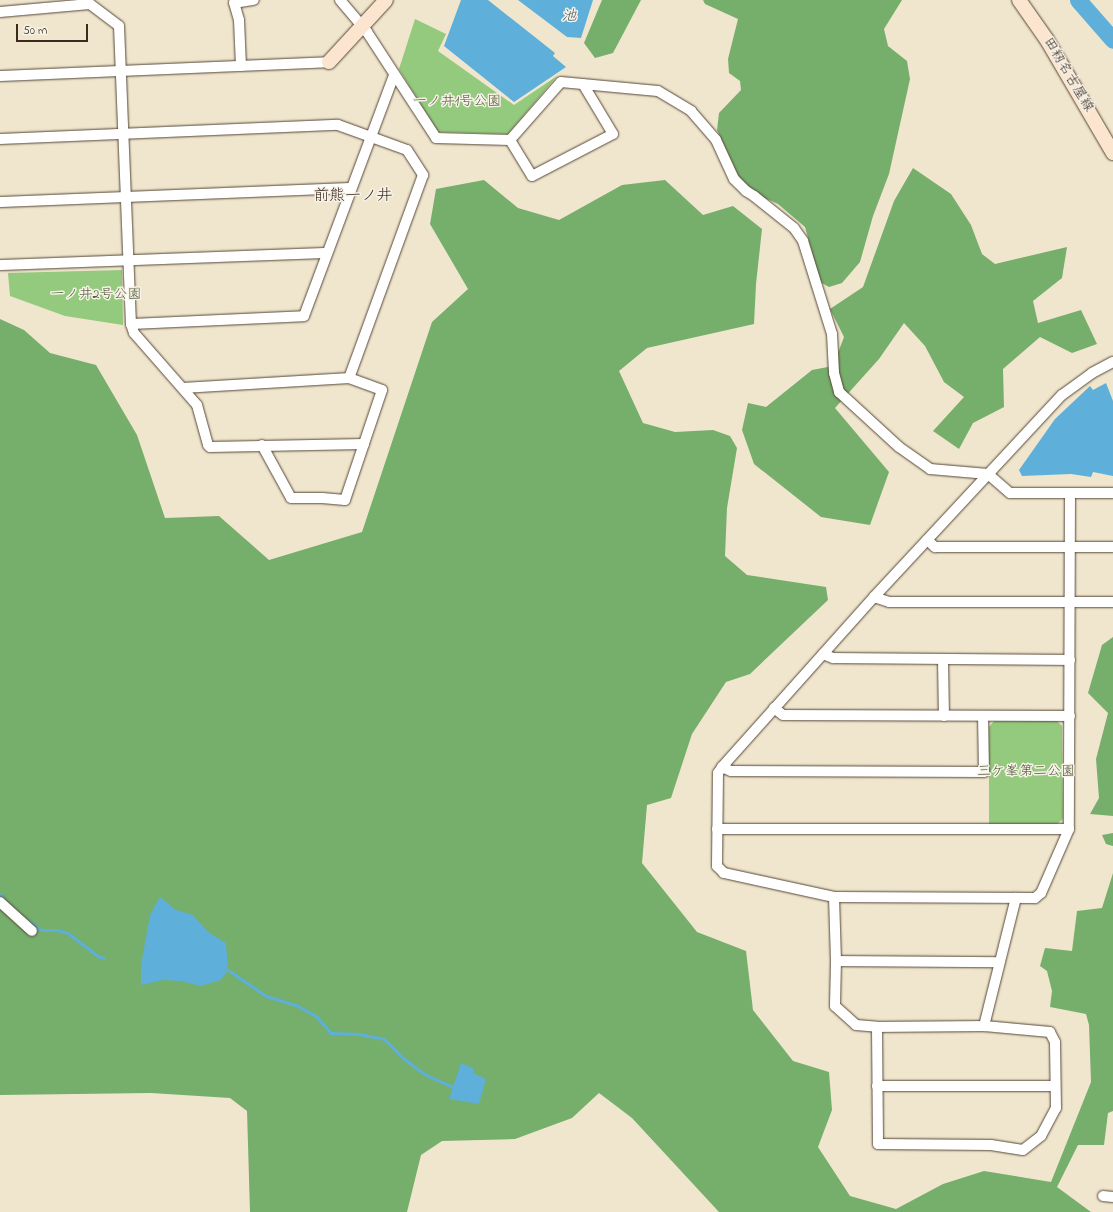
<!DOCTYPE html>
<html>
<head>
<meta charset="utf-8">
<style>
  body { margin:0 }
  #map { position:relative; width:1113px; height:1212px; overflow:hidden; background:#f0e6cd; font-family:"Indie Flower","Klee One",sans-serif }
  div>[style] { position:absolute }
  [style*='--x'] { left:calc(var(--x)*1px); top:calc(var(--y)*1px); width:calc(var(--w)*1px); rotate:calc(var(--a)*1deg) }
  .green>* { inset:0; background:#93ca7d }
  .forest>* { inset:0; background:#76ae6c }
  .water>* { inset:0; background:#5eafd9 }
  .stream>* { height:3px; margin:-1.5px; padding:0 1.5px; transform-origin:1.5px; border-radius:1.5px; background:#5eafd9 }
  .river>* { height:17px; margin:-8.5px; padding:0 8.5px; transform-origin:8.5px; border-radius:8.5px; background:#5eafd9 }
  .roads { filter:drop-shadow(0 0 1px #564638) drop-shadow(0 0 1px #564638) }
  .street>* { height:10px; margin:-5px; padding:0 5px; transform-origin:5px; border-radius:5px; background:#fff }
  .secondary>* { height:14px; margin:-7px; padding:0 7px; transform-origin:7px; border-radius:7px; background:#fbe5cf }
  span { translate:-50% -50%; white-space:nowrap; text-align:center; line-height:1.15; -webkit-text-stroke:3px #f7f3e8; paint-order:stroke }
  .street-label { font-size:14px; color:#3b2a1e }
  .park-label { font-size:14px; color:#555a3a }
  .water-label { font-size:15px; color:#47595f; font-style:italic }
  .quarter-label { font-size:16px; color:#3b2a1e }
  .scale { position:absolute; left:16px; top:24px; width:72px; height:18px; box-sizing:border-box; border:2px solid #3b2a1e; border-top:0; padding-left:5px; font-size:12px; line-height:14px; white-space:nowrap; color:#3b2a1e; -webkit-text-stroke:3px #f7f3e8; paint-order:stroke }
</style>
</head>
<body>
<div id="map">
  <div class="green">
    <i style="clip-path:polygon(415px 19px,446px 34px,438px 51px,514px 105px,557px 76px,508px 134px,438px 132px,399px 69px)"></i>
    <i style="clip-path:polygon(122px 270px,123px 325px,65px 316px,10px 296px,8px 273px)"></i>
    <i style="clip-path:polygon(994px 721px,1057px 721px,1062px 726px,1063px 819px,1057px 824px,989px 824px,989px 727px)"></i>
  </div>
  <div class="forest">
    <i style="clip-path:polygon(602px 0,641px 0,613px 53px,595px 58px,584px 43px)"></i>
    <i style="clip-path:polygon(703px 0,902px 0,884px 29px,888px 46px,907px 61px,910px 79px,889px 174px,873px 216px,860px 262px,842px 283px,829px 287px,820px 282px,805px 227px,778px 204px,756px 194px,742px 184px,717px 130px,719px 113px,741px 90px,740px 81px,729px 73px,728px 59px,738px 19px,705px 4px)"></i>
    <i style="clip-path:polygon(913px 168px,951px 194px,971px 225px,982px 254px,995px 264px,1067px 247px,1062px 278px,1033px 301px,1038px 323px,1081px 310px,1097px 344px,1072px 353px,1040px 337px,1003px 369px,1004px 407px,973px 423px,959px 449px,933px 431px,964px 397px,944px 382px,925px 346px,904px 323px,879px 359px,835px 408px,889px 472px,870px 525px,821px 517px,754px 464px,742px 430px,748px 403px,766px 407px,812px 370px,833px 366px,844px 337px,830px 309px,863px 287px,894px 201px)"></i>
    <i style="clip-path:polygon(484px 180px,518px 208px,559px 220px,622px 185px,665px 180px,703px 215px,733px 206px,762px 229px,756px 284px,754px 324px,647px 348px,619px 371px,643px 423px,675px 432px,713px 430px,730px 436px,737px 448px,727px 508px,725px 556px,747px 575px,826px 587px,828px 600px,750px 674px,726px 682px,692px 734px,671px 798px,647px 805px,642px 863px,697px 932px,746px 951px,753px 1010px,793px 1061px,829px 1072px,832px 1110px,818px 1147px,850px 1196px,896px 1209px,943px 1184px,984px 1171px,1051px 1182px,1091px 1082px,1089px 1025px,1086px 1014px,1050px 1007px,1052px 991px,1047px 971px,1040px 966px,1045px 948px,1072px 951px,1077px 911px,1102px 908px,1113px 873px,1113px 1111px,1108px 1113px,1104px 1145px,1078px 1145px,1057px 1187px,1091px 1212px,719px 1212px,632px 1118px,599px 1093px,572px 1118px,515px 1139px,442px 1141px,421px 1155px,407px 1212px,250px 1212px,247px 1111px,230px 1098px,151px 1093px,0 1095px,0 319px,24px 330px,50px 353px,96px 365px,137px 435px,165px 518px,219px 516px,269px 560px,362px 532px,432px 322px,468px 289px,430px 224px,436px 189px)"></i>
    <i style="clip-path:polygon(1113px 637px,1113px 816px,1090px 814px,1099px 798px,1096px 759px,1108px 713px,1088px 693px,1102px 645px)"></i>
    <i style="clip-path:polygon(1113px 833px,1113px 846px,1106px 844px,1102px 835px)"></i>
  </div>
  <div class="water">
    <i style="clip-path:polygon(461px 0,488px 0,555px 53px,553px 56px,566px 67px,514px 102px,444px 46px)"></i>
    <i style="clip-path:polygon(518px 0,593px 0,581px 38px,567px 37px)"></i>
    <i style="clip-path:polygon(1106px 383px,1113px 401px,1113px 476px,1093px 472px,1091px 477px,1071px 474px,1022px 476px,1019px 470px,1055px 419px,1090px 386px,1093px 390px)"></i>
    <i style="clip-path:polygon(160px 897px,176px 910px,193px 915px,208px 932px,226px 943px,228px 970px,221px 980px,201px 986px,181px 981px,163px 980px,141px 985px,141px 965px,150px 915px)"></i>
    <i style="clip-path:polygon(461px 1063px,473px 1068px,473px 1073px,486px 1079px,479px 1104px,449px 1099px)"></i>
  </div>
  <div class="stream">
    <i style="--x:0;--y:894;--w:7;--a:56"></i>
    <i style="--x:24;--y:918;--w:21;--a:35"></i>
    <i style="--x:41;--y:930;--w:16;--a:0"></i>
    <i style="--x:57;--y:930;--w:11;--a:15"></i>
    <i style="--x:68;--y:933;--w:37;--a:38"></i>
    <i style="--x:97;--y:956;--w:7;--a:16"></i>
    <i style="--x:228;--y:970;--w:46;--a:34.4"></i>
    <i style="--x:266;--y:996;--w:31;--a:17"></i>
    <i style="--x:296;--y:1005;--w:23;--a:29"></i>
    <i style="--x:316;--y:1016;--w:23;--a:49"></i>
    <i style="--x:331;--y:1033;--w:28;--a:2"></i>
    <i style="--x:359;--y:1034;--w:25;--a:11"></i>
    <i style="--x:384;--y:1039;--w:27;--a:45"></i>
    <i style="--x:403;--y:1058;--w:26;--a:37"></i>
    <i style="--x:424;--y:1074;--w:32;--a:24"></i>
  </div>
  <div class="river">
    <i style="--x:1078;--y:0;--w:53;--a:48.8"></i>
  </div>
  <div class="roads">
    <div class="street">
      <i style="--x:340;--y:0;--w:42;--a:49.8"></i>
      <i style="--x:367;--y:32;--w:126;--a:56.9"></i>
      <i style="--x:436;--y:138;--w:74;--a:1.5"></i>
      <i style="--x:510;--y:140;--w:77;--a:-48.7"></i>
      <i style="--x:561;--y:82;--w:97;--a:5.3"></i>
      <i style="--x:658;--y:91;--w:39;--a:31"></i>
      <i style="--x:691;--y:111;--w:38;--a:49"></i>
      <i style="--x:716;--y:140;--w:43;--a:65.2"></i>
      <i style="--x:734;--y:179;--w:17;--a:45"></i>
      <i style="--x:746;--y:191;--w:9;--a:32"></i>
      <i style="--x:754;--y:196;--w:51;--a:38.7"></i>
      <i style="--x:794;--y:228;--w:16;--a:55"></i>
      <i style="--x:803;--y:241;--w:97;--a:72.7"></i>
      <i style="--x:832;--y:334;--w:39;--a:87"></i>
      <i style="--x:834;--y:373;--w:20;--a:75"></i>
      <i style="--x:839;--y:392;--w:81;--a:42.5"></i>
      <i style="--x:899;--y:447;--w:38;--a:35"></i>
      <i style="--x:930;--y:469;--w:58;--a:4.9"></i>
      <i style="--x:988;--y:474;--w:29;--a:41"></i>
      <i style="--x:1010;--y:493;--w:103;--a:0"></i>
      <i style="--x:0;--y:12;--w:90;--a:-5.1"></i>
      <i style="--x:90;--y:4;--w:36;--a:37"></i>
      <i style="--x:119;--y:26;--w:298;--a:87.7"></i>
      <i style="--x:131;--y:324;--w:9;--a:72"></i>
      <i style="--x:134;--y:333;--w:96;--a:48.8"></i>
      <i style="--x:197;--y:405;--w:41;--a:74.6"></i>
      <i style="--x:208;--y:445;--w:3;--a:45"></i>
      <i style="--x:210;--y:447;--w:154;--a:-1.1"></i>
      <i style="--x:241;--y:66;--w:46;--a:-92.5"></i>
      <i style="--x:239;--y:20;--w:18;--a:-106"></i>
      <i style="--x:234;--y:3;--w:20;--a:-9"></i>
      <i style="--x:0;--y:76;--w:329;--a:-2.4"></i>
      <i style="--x:0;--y:139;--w:338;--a:-2.4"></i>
      <i style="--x:338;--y:125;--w:73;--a:19.9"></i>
      <i style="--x:407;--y:150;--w:30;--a:57"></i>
      <i style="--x:423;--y:175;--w:216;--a:110"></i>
      <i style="--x:349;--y:378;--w:166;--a:176.6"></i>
      <i style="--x:510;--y:140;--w:42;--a:58.6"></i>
      <i style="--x:532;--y:176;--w:91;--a:-27.4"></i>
      <i style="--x:613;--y:134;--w:58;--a:-121"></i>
      <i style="--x:0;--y:202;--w:351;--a:-2.3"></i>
      <i style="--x:0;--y:265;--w:326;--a:-2.1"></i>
      <i style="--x:131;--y:324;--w:173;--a:-2.6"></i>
      <i style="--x:304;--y:316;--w:257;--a:-69.5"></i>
      <i style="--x:262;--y:445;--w:60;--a:61.3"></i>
      <i style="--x:291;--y:498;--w:31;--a:0"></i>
      <i style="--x:322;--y:498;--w:23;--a:5"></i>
      <i style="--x:345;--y:500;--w:116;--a:-71.4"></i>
      <i style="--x:382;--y:390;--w:35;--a:-160"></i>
      <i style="--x:1070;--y:493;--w:336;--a:90.2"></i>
      <i style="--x:1069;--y:829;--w:70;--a:113.6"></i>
      <i style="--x:1041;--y:893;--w:8;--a:140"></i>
      <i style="--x:1035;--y:898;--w:201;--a:-179.7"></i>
      <i style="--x:834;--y:897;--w:113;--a:-167.7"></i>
      <i style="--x:724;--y:873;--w:10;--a:-135"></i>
      <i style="--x:717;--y:866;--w:93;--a:-89.4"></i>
      <i style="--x:718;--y:773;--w:7;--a:-56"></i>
      <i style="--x:722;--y:767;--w:228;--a:-48.2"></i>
      <i style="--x:874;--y:597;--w:276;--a:-47.1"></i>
      <i style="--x:1062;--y:395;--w:37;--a:-36"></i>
      <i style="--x:1092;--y:373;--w:24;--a:-28"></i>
      <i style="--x:927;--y:540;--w:11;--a:41"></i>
      <i style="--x:935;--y:547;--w:178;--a:0"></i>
      <i style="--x:874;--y:597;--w:16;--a:18"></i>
      <i style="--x:889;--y:602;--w:224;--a:0"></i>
      <i style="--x:823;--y:654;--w:11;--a:22"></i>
      <i style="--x:833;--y:658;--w:237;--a:0.5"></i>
      <i style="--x:943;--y:660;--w:56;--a:89"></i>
      <i style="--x:774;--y:708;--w:11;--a:38"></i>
      <i style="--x:783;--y:715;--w:287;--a:0.2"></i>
      <i style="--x:722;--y:767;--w:10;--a:24"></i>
      <i style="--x:731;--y:771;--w:253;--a:0.2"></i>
      <i style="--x:984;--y:772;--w:56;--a:-91"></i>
      <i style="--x:717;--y:829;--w:352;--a:0"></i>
      <i style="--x:834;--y:897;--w:64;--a:88.2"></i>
      <i style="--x:836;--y:961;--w:45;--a:91.3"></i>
      <i style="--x:835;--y:1006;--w:28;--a:42"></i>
      <i style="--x:856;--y:1025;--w:21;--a:5"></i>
      <i style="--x:877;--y:1027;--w:107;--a:-0.5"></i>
      <i style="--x:984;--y:1026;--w:132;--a:-76"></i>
      <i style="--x:0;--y:902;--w:43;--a:42.2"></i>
      <i style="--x:836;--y:961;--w:163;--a:0.4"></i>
      <i style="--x:877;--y:1027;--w:117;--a:89.5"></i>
      <i style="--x:878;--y:1144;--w:113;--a:0.5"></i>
      <i style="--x:991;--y:1145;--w:32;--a:9"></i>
      <i style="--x:1023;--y:1150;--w:23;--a:-38"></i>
      <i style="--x:1041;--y:1136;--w:32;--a:-62"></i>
      <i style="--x:1056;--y:1108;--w:66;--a:-90.9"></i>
      <i style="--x:1055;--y:1042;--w:11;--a:-117"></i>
      <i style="--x:1050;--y:1032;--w:66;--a:-174.8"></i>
      <i style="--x:877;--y:1086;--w:178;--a:0"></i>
      <i style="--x:1103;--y:1196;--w:10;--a:6"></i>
    </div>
    <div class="secondary">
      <i style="--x:1019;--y:0;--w:49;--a:55"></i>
      <i style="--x:1047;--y:40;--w:131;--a:59.7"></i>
      <i style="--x:329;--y:62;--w:84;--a:-47.4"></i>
    </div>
  </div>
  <div class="street-label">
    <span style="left:1068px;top:75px;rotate:59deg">田籾名古屋線</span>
  </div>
  <div class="park-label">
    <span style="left:457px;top:102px">一ノ井1号公園</span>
    <span style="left:96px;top:295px">一ノ井2号公園</span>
    <span style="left:1026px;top:772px">三ケ峯第二公園</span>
  </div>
  <div class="water-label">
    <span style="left:569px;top:17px">池</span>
  </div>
  <div class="quarter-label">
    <span style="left:353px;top:196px">前熊一ノ井</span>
  </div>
  <div class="scale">50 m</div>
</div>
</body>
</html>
